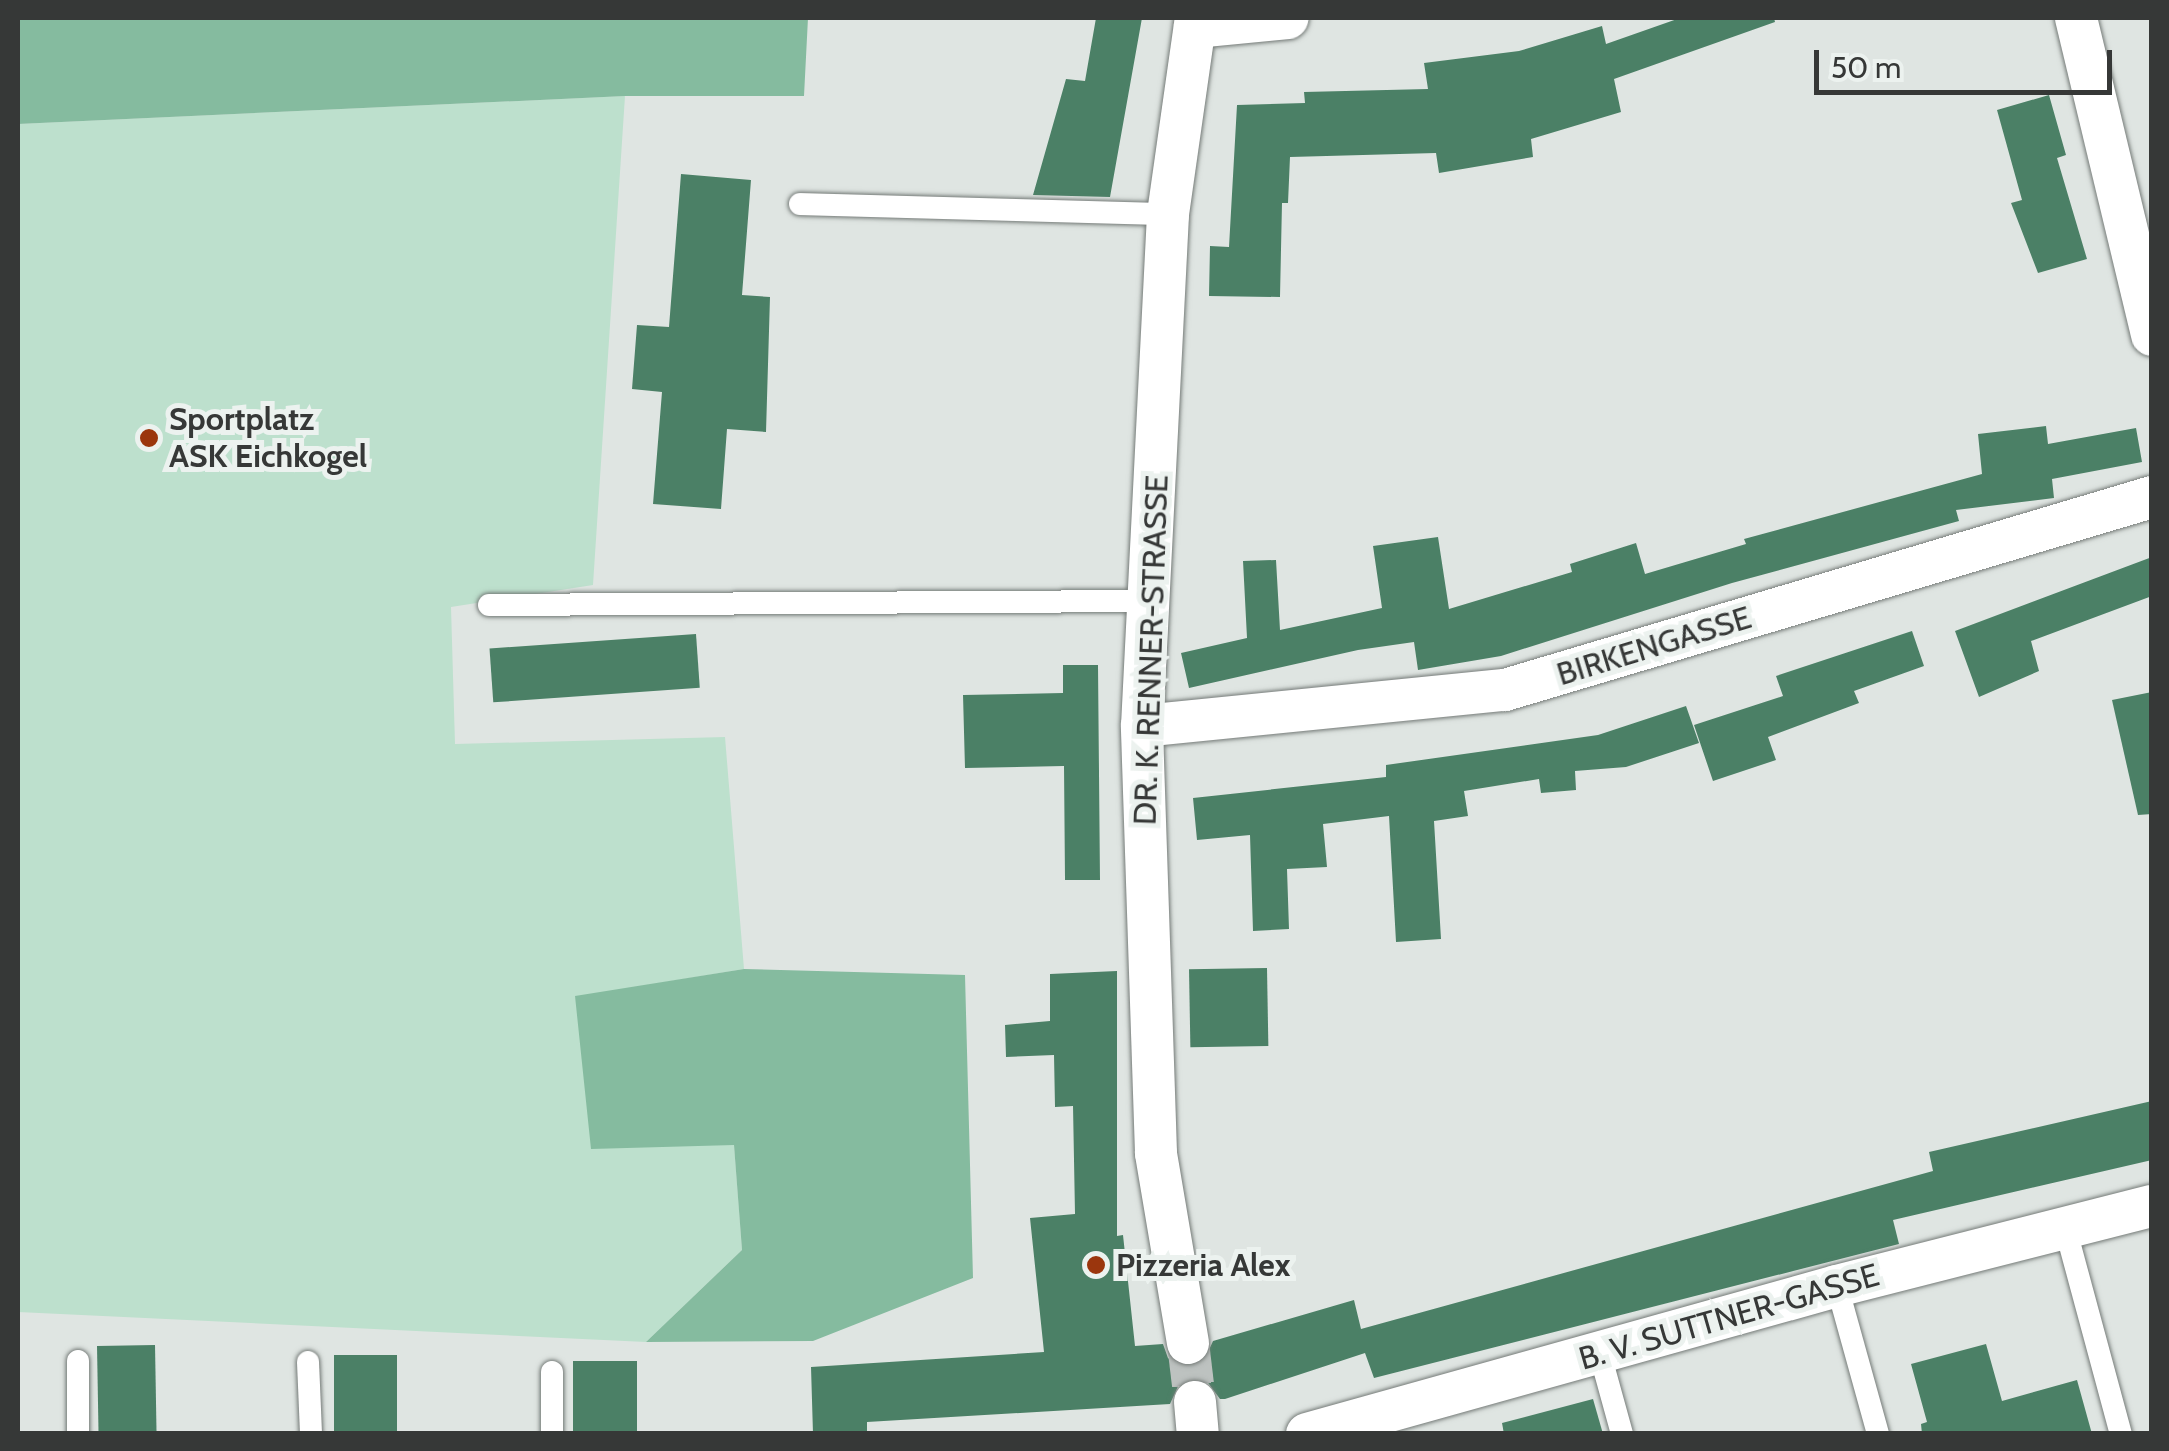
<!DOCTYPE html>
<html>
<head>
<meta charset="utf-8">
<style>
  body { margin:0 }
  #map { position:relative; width:2169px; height:1451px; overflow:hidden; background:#dfe5e2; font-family:Cabin,sans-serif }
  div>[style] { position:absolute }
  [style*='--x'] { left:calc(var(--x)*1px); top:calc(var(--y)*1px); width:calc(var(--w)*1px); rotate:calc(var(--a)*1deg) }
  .green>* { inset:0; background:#bde0cd }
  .forest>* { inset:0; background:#85bb9f }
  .building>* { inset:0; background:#4b8066; transform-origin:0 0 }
  .street-tunnel>* { height:42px; margin-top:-21px; transform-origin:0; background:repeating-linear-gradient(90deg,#bdc2c0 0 42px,transparent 0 63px) }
  .roads { filter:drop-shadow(0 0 2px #757b78) drop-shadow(0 0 2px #757b78) }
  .lane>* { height:22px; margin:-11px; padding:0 11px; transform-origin:11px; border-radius:11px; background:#fff }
  .street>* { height:42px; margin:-21px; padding:0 21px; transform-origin:21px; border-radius:21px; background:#fff }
  .dots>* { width:28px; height:28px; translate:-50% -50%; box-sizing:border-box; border:5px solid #ecf2ef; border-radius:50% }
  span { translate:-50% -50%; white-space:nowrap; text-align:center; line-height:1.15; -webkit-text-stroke:10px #ecf2ef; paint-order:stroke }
  .poi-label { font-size:32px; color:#363837; font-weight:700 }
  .left { translate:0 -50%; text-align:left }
  .street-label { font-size:32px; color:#363837 }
  .frame { position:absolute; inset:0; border:20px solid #363837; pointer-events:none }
  .scale { position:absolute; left:1814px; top:50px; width:298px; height:45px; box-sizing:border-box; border:5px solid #363837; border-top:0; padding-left:12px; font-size:30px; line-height:35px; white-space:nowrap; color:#363837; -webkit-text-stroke:8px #ecf2ef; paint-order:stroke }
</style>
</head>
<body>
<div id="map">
  <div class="green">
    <i style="clip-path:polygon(625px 96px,593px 585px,451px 607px,455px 744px,725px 737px,744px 969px,575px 997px,734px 1144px,742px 1250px,646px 1342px,18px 1312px,18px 124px)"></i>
  </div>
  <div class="forest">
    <i style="clip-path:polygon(18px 18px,808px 18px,804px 96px,625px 96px,18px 124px)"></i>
    <i style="clip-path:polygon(744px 969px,965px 975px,973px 1278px,813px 1341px,646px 1342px,742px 1250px,734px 1145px,591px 1149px,575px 996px)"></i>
  </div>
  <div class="building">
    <i style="clip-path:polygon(1096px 18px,1142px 18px,1110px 197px,1033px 195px,1066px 79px,1085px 81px)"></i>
    <i style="clip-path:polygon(1680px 18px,1774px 18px,1775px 22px,1614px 79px,1621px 112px,1531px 139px,1533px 157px,1439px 173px,1436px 153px,1290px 157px,1288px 203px,1282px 203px,1280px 297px,1209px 296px,1210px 246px,1229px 247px,1237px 105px,1305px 103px,1304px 92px,1428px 89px,1424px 63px,1519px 51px,1602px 26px,1606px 44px)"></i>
    <i style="clip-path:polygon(2049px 95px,2066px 155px,2057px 158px,2087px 259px,2038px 273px,2011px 203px,2022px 200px,1997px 110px)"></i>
    <i style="clip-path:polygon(681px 174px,751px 180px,742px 295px,770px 297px,766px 432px,727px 429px,721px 509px,653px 504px,662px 392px,632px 389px,637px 325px,669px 327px)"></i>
    <i style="clip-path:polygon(2046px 426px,2048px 444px,2136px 428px,2142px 462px,2052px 479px,2054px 498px,1956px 510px,1959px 521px,1732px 583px,1501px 656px,1418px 670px,1414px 642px,1358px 650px,1189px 688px,1181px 653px,1247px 638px,1243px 561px,1276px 560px,1280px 630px,1382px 608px,1373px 546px,1438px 537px,1449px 609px,1572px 572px,1570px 564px,1636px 543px,1645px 574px,1746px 544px,1744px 539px,1982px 474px,1978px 434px)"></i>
    <i style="clip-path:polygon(2152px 557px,2152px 596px,2031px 641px,2039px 671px,1979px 697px,1955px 631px)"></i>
    <i style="clip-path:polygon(1912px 631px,1924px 666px,1854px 691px,1859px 703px,1768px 737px,1776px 760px,1713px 781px,1694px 725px,1783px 696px,1776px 676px)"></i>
    <i style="left:696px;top:634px;width:54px;height:207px;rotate:86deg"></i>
    <i style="clip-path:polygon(1063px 665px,1098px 665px,1100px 880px,1065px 880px,1064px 766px,965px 768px,963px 695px,1063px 693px)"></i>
    <i style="clip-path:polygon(2152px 692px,2152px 814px,2138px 815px,2112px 700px)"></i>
    <i style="clip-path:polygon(1686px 706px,1699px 743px,1626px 767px,1575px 771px,1576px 790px,1541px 793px,1539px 779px,1464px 791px,1468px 816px,1434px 821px,1441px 939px,1396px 942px,1389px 816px,1323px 824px,1327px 867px,1287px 869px,1289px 929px,1253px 931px,1250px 835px,1197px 840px,1193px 798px,1386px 777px,1386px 765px,1598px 735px)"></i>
    <i style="left:1267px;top:968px;width:78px;height:78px;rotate:89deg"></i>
    <i style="clip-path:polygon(1117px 971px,1117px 1236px,1123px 1235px,1135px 1346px,1163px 1344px,1168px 1358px,1180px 1367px,1203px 1363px,1213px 1341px,1354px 1300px,1361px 1329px,1933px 1171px,1929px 1152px,2152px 1101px,2152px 1160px,1893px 1220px,1899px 1244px,1374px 1378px,1365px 1353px,1225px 1399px,1220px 1399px,1206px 1380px,1194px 1377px,1180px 1382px,1170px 1404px,867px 1422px,867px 1434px,813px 1434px,811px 1367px,1044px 1352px,1030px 1218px,1075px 1214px,1073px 1106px,1055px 1107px,1054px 1055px,1006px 1057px,1005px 1025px,1050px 1021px,1050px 974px)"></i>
    <i style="clip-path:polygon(1986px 1344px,2002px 1401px,2077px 1380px,2092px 1434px,1922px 1434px,1921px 1424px,1927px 1422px,1911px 1364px)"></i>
    <i style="left:155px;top:1345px;width:89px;height:58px;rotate:89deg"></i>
    <i style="left:334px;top:1355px;width:63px;height:79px"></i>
    <i style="left:573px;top:1361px;width:64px;height:73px"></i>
    <i style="clip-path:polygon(1593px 1399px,1603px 1434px,1504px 1434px,1502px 1423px)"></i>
  </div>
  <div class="street-tunnel">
    <i style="--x:1188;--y:1343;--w:59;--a:83.2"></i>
  </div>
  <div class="roads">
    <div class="lane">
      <i style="--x:800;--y:204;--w:368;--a:1.6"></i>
      <i style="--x:489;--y:605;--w:661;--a:-0.35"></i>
      <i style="--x:2065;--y:1227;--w:214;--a:74.9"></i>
      <i style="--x:1837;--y:1286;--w:154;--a:74.5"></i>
      <i style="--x:1600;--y:1354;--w:83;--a:74.6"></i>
      <i style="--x:78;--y:1361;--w:73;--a:90"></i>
      <i style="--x:308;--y:1362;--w:72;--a:87.6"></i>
      <i style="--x:552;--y:1434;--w:62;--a:-90"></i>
    </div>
    <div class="street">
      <i style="--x:2076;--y:18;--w:326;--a:76.5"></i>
      <i style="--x:1195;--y:27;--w:93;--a:-5.5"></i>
      <i style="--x:1142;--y:726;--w:365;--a:-5.7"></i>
      <i style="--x:1505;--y:690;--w:675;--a:-16.61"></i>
      <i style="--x:1188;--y:1343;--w:193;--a:-99.6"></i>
      <i style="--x:1156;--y:1153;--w:427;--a:-91.9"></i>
      <i style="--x:1142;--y:726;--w:513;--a:-87.09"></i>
      <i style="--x:1168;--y:214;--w:198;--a:-81.9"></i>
      <i style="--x:1195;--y:1402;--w:32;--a:85"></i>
      <i style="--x:1307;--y:1434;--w:550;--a:-15.6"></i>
      <i style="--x:1837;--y:1286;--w:325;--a:-14.3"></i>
    </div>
  </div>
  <div class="dots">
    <i style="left:149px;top:438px;background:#9b360d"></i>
    <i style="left:1096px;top:1265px;background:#9b360d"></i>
  </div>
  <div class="poi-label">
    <span class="left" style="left:169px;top:438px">Sportplatz<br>ASK Eichkogel</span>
    <span class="left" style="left:1116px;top:1265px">Pizzeria Alex</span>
  </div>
  <div class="street-label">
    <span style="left:1654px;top:646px;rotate:-17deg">BIRKENGASSE</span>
    <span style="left:1151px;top:650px;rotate:-88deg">DR. K. RENNER-STRASSE</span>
    <span style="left:1729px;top:1317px;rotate:-16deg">B. V. SUTTNER-GASSE</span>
  </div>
  <div class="frame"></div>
  <div class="scale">50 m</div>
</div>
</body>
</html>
